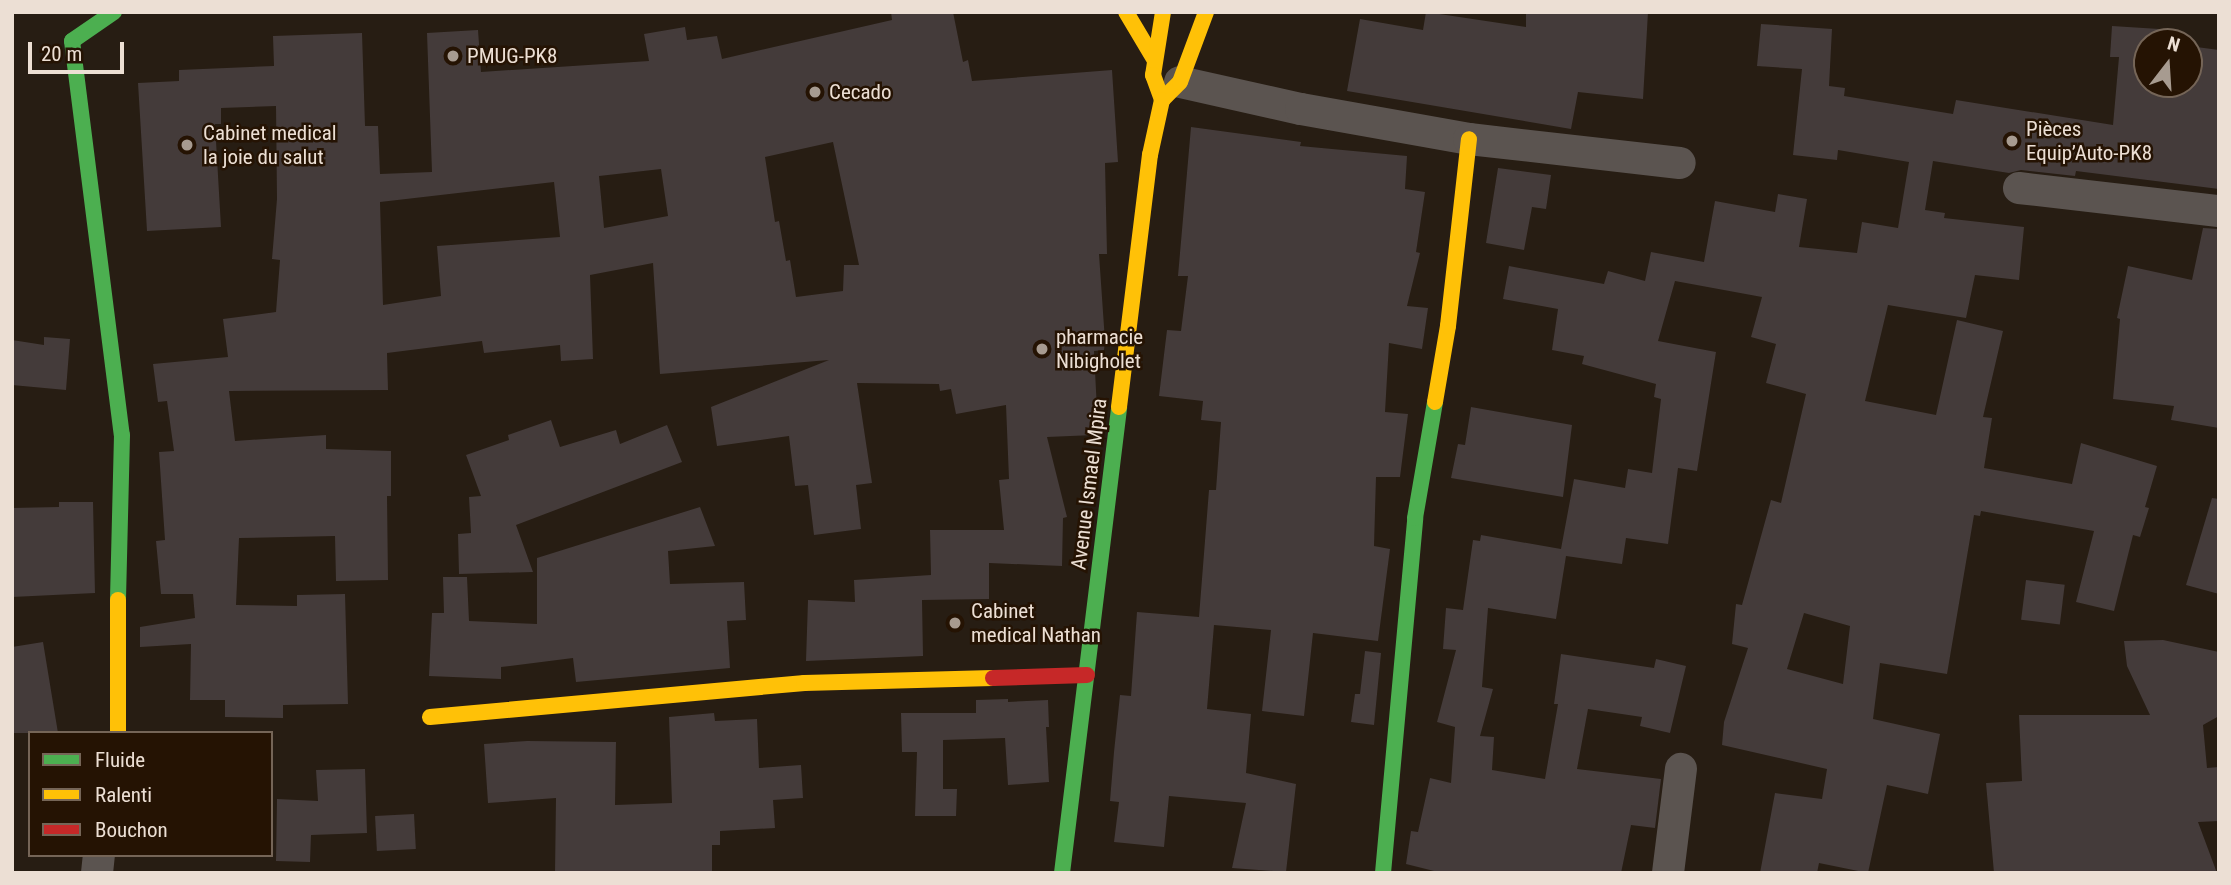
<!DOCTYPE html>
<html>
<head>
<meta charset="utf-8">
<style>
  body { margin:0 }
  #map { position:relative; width:2231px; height:885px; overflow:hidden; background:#271d13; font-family:"Roboto Condensed",sans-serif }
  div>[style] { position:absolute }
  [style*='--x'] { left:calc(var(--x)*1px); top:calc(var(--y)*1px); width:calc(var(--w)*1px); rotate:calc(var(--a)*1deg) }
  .building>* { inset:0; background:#443b3a; transform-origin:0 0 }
  .street>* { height:32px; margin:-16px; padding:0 16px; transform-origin:16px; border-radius:16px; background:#5b5450 }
  .fast>* { height:16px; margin:-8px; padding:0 8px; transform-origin:8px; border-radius:8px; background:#4caf50 }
  .slow>* { height:16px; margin:-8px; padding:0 8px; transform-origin:8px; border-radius:8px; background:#ffc107 }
  .jam>* { height:16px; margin:-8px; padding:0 8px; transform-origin:8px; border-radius:8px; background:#c62828 }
  .dots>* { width:19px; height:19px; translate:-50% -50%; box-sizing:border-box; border:4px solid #251303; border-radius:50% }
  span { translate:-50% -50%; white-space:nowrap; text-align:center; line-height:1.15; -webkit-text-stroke:5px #251303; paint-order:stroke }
  .poi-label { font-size:21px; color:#ecdfd4 }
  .left { translate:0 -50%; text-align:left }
  .street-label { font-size:21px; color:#ecdfd4 }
  .frame { position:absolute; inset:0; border:14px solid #ecdfd4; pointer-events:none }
  .legend { position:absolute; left:28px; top:731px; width:245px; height:126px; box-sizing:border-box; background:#251303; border:2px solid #756557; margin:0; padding:9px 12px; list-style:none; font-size:21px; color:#ecdfd4 }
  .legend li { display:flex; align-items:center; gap:14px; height:35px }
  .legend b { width:35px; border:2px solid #756557 }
  .north { position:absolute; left:2133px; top:28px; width:70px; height:70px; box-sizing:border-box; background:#251303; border:2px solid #756557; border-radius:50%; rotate:17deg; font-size:19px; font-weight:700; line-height:28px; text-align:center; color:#ecdfd4 }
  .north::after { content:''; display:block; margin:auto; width:24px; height:32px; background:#a79b90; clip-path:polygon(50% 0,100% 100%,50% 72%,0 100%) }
  .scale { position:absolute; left:28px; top:42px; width:96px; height:32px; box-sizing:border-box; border:4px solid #ecdfd4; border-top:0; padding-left:9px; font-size:21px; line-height:24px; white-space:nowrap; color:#ecdfd4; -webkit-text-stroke:5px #251303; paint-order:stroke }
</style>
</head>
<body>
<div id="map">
  <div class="building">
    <i style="clip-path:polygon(evenodd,891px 12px,953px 12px,963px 62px,968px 60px,972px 81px,1112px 70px,1118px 162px,1105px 163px,1107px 254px,1099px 254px,1105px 341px,1104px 350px,1094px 351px,1097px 410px,1094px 435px,1047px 437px,1067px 517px,1063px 518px,1062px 566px,989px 563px,989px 599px,922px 600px,923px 656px,806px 661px,808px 600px,855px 602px,854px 580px,931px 575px,930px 530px,1004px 530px,999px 480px,1009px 479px,1006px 405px,956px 414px,951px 389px,940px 391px,939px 384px,857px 383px,872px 483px,856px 485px,861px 529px,814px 535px,808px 485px,795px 486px,789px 436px,717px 446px,711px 407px,829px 360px,660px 374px,653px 263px,590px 275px,593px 359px,561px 361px,560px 345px,484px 353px,482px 341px,387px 353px,388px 390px,229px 391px,235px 441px,326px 435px,326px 449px,391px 451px,391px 496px,387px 496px,388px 580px,336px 581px,335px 536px,239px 538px,236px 605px,297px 606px,297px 595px,345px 594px,348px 704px,283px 705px,283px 718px,225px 717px,225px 700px,190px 700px,191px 644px,140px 647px,140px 627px,195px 618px,193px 594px,161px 594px,156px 541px,165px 540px,159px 452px,174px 451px,167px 401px,158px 402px,153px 364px,228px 357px,223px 319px,276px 312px,280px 260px,272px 259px,277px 199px,276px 106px,221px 108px,221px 124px,215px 124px,221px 227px,147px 231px,138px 83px,179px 81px,179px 70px,274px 66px,273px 36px,362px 33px,365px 126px,378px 126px,380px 174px,432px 172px,427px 33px,478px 30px,481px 72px,649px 61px,644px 34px,685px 27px,687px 40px,717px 36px,722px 59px,892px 20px,891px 12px,833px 142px,859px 265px,844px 265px,843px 291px,796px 297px,790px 260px,786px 261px,779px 221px,775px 222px,765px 157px,833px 142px,891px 12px,661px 169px,668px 216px,604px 228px,599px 176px,661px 169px,891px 12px,554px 182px,560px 237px,437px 246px,441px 296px,383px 305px,380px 202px,554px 182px)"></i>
    <i style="clip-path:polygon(1426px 12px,1526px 27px,1526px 12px,1648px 12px,1643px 99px,1578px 92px,1571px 129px,1347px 91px,1360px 19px,1423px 30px)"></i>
    <i style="clip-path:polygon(evenodd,1761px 24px,1832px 29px,1829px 86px,1845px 88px,1844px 96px,1953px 114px,1956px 100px,2113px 125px,2119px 57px,2110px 57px,2112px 26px,2175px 30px,2174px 42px,2147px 42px,2147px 84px,2189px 84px,2189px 46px,2219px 50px,2219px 189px,2076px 171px,2075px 176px,2021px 170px,2009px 173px,1933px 161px,1925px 210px,1945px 213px,1944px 218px,2024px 227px,2019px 280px,1975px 275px,1966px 318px,1888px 305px,1865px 401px,1936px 415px,1957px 320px,2003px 331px,1983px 417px,1992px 418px,1984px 468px,2072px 484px,2081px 443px,2157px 466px,2145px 507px,2149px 508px,2140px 537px,2133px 535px,2114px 611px,2076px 602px,2094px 531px,1981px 511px,1980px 516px,1974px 515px,1947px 674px,1880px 663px,1873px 719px,1940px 734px,1928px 794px,1887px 785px,1868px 873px,1819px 863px,1817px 873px,1760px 873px,1775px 793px,1822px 799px,1827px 769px,1722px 745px,1724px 722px,1748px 648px,1732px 644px,1736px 604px,1742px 605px,1771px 500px,1781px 503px,1806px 394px,1766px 383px,1776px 344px,1751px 337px,1762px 297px,1675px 281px,1658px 341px,1716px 352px,1697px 471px,1678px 468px,1668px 544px,1626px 538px,1622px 564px,1566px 556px,1556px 619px,1488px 608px,1482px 687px,1493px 689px,1480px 736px,1494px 737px,1492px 770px,1545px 779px,1558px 704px,1554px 704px,1561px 654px,1654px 668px,1656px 659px,1686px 666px,1670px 733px,1640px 726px,1642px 717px,1588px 709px,1577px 769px,1661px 779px,1655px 828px,1631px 825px,1621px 873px,1442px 873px,1406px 864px,1411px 831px,1418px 832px,1430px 778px,1451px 783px,1455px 727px,1437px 722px,1456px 650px,1443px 649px,1446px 608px,1463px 610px,1473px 540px,1480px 541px,1481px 535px,1561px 549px,1574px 479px,1625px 488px,1628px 469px,1652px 473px,1661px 399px,1654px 397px,1656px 384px,1582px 364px,1584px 356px,1552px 350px,1558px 309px,1503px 299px,1509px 266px,1604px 284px,1608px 271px,1645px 281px,1651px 252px,1704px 262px,1715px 201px,1775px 212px,1778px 194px,1807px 199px,1799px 247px,1857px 253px,1862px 222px,1898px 228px,1909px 162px,1838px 150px,1837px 160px,1793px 155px,1802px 69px,1757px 66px,1761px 24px,1804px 613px,1850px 626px,1843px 684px,1787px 669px,1804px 613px)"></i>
    <i style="clip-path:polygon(1191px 127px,1301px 142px,1300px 146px,1407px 156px,1405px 189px,1425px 192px,1416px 252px,1420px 253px,1407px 306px,1428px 308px,1422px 349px,1389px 343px,1385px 412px,1408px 414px,1400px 477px,1376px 477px,1374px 546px,1390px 549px,1378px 641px,1313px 633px,1304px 716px,1262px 711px,1271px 630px,1214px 625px,1207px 709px,1251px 714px,1246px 773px,1296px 784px,1286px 872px,1232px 868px,1246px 803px,1169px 796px,1164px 847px,1114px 842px,1119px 802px,1110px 801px,1114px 752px,1120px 695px,1131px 696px,1137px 612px,1199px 617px,1209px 490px,1216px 490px,1221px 422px,1201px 420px,1203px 401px,1159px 396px,1167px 330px,1181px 331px,1188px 276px,1178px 276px)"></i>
    <i style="clip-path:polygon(1498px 168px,1551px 175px,1546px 209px,1532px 207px,1524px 250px,1486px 243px)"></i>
    <i style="clip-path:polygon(2203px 228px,2219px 229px,2219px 428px,2171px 420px,2174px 406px,2113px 399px,2120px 319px,2117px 318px,2128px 266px,2192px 280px)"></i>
    <i style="clip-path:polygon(44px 337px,70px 339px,66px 390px,12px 385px,12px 340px,44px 345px)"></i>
    <i style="clip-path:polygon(1471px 407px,1572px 425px,1563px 497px,1451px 478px,1458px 444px,1465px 445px)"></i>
    <i style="clip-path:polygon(551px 420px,560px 447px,616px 430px,620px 444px,667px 425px,682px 462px,516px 525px,533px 572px,459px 574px,458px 534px,471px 533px,469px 497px,481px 496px,466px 455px,509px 440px,508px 435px)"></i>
    <i style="clip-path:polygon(2212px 498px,2219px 499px,2219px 594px,2186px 585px)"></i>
    <i style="clip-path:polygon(59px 502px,93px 502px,95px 593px,12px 597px,12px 508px,59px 507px)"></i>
    <i style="clip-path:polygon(700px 507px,715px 546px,668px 551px,670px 584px,744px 582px,746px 620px,727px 621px,730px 668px,576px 682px,573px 658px,501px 667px,501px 679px,429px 676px,432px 613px,444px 613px,443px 577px,467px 577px,469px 621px,537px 624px,537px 558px)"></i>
    <i style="left:2026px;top:580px;width:39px;height:40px;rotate:7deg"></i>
    <i style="clip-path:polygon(2163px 640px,2219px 652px,2219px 716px,2203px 725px,2207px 768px,2219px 767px,2219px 821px,2198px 822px,2217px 873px,1994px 873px,1986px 783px,2022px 781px,2019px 715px,2150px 715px,2127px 666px,2124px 641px)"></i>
    <i style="clip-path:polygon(43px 642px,58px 733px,12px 733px,12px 647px)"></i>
    <i style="clip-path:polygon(1365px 651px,1381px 653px,1374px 725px,1351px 722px,1355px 694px,1360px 694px)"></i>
    <i style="clip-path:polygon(1008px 699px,1008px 702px,1048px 700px,1049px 727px,1046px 727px,1049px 782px,1008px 785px,1005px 738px,943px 740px,943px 789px,957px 789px,956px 816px,915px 816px,917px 752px,902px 752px,901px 713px,976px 713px,976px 700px)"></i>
    <i style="clip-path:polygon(714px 713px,715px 721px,757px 719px,759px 768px,801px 765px,803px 798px,773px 800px,775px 828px,720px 831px,720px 845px,712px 845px,712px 873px,555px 873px,556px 798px,488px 803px,484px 744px,527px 741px,616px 742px,615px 805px,672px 803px,669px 717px)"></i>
    <i style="clip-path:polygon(365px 769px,367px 833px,311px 835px,310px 862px,276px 861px,277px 799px,318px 801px,316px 770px)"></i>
    <i style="left:414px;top:814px;width:35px;height:39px;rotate:87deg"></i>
  </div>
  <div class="street">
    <i style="--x:1180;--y:82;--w:124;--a:12.6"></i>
    <i style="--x:1301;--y:109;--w:171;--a:10.1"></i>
    <i style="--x:1469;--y:139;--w:212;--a:6.5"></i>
    <i style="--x:2019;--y:188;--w:201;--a:6.6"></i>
    <i style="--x:97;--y:873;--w:18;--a:-84"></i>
    <i style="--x:1668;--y:873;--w:105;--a:-82.9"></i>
  </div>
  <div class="fast">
    <i style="--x:114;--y:12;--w:51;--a:145.4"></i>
    <i style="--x:72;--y:41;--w:397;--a:82.8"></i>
    <i style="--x:122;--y:435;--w:165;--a:91.4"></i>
    <i style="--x:1062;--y:873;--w:469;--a:-83"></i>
    <i style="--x:1383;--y:873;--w:356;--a:-84.8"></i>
    <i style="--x:1415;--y:518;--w:118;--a:-80.2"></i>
  </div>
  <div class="slow">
    <i style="--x:1126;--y:12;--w:55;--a:59.2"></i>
    <i style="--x:1163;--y:12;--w:64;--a:99"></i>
    <i style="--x:1153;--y:75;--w:27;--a:70"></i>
    <i style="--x:1162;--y:100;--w:25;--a:-45"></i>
    <i style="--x:1180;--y:82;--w:75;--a:-69.6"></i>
    <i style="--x:1435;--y:402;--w:77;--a:-80.3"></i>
    <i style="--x:1448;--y:326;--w:188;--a:-83.6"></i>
    <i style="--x:1119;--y:407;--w:254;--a:-83"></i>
    <i style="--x:1150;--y:155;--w:56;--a:-77.7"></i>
    <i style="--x:118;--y:600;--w:133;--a:90"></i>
    <i style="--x:430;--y:717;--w:376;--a:-5.2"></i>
    <i style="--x:804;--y:683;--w:189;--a:-1.5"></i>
  </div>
  <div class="jam">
    <i style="--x:993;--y:678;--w:94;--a:-1.8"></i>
  </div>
  <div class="dots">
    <i style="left:453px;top:56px;background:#a79b90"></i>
    <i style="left:815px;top:92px;background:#a79b90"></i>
    <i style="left:2012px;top:141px;background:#a79b90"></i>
    <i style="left:187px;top:145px;background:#a79b90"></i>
    <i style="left:1042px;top:349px;background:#a79b90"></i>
    <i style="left:955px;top:623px;background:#a79b90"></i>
  </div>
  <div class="poi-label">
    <span class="left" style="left:467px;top:56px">PMUG-PK8</span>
    <span class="left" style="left:829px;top:92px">Cecado</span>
    <span class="left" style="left:2026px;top:141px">Pièces<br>Equip’Auto-PK8</span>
    <span class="left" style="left:203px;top:145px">Cabinet medical<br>la joie du salut</span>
    <span class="left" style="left:1056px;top:349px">pharmacie<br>Nibigholet</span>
    <span class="left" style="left:971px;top:623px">Cabinet<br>medical Nathan</span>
  </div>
  <div class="street-label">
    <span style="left:1089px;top:484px;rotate:-83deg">Avenue Ismael Mpira</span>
  </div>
  <div class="frame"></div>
  <ul class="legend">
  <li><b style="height:9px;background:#4caf50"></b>Fluide</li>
  <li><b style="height:9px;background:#ffc107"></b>Ralenti</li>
  <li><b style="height:9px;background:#c62828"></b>Bouchon</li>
  </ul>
  <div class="north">N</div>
  <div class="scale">20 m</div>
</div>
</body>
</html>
